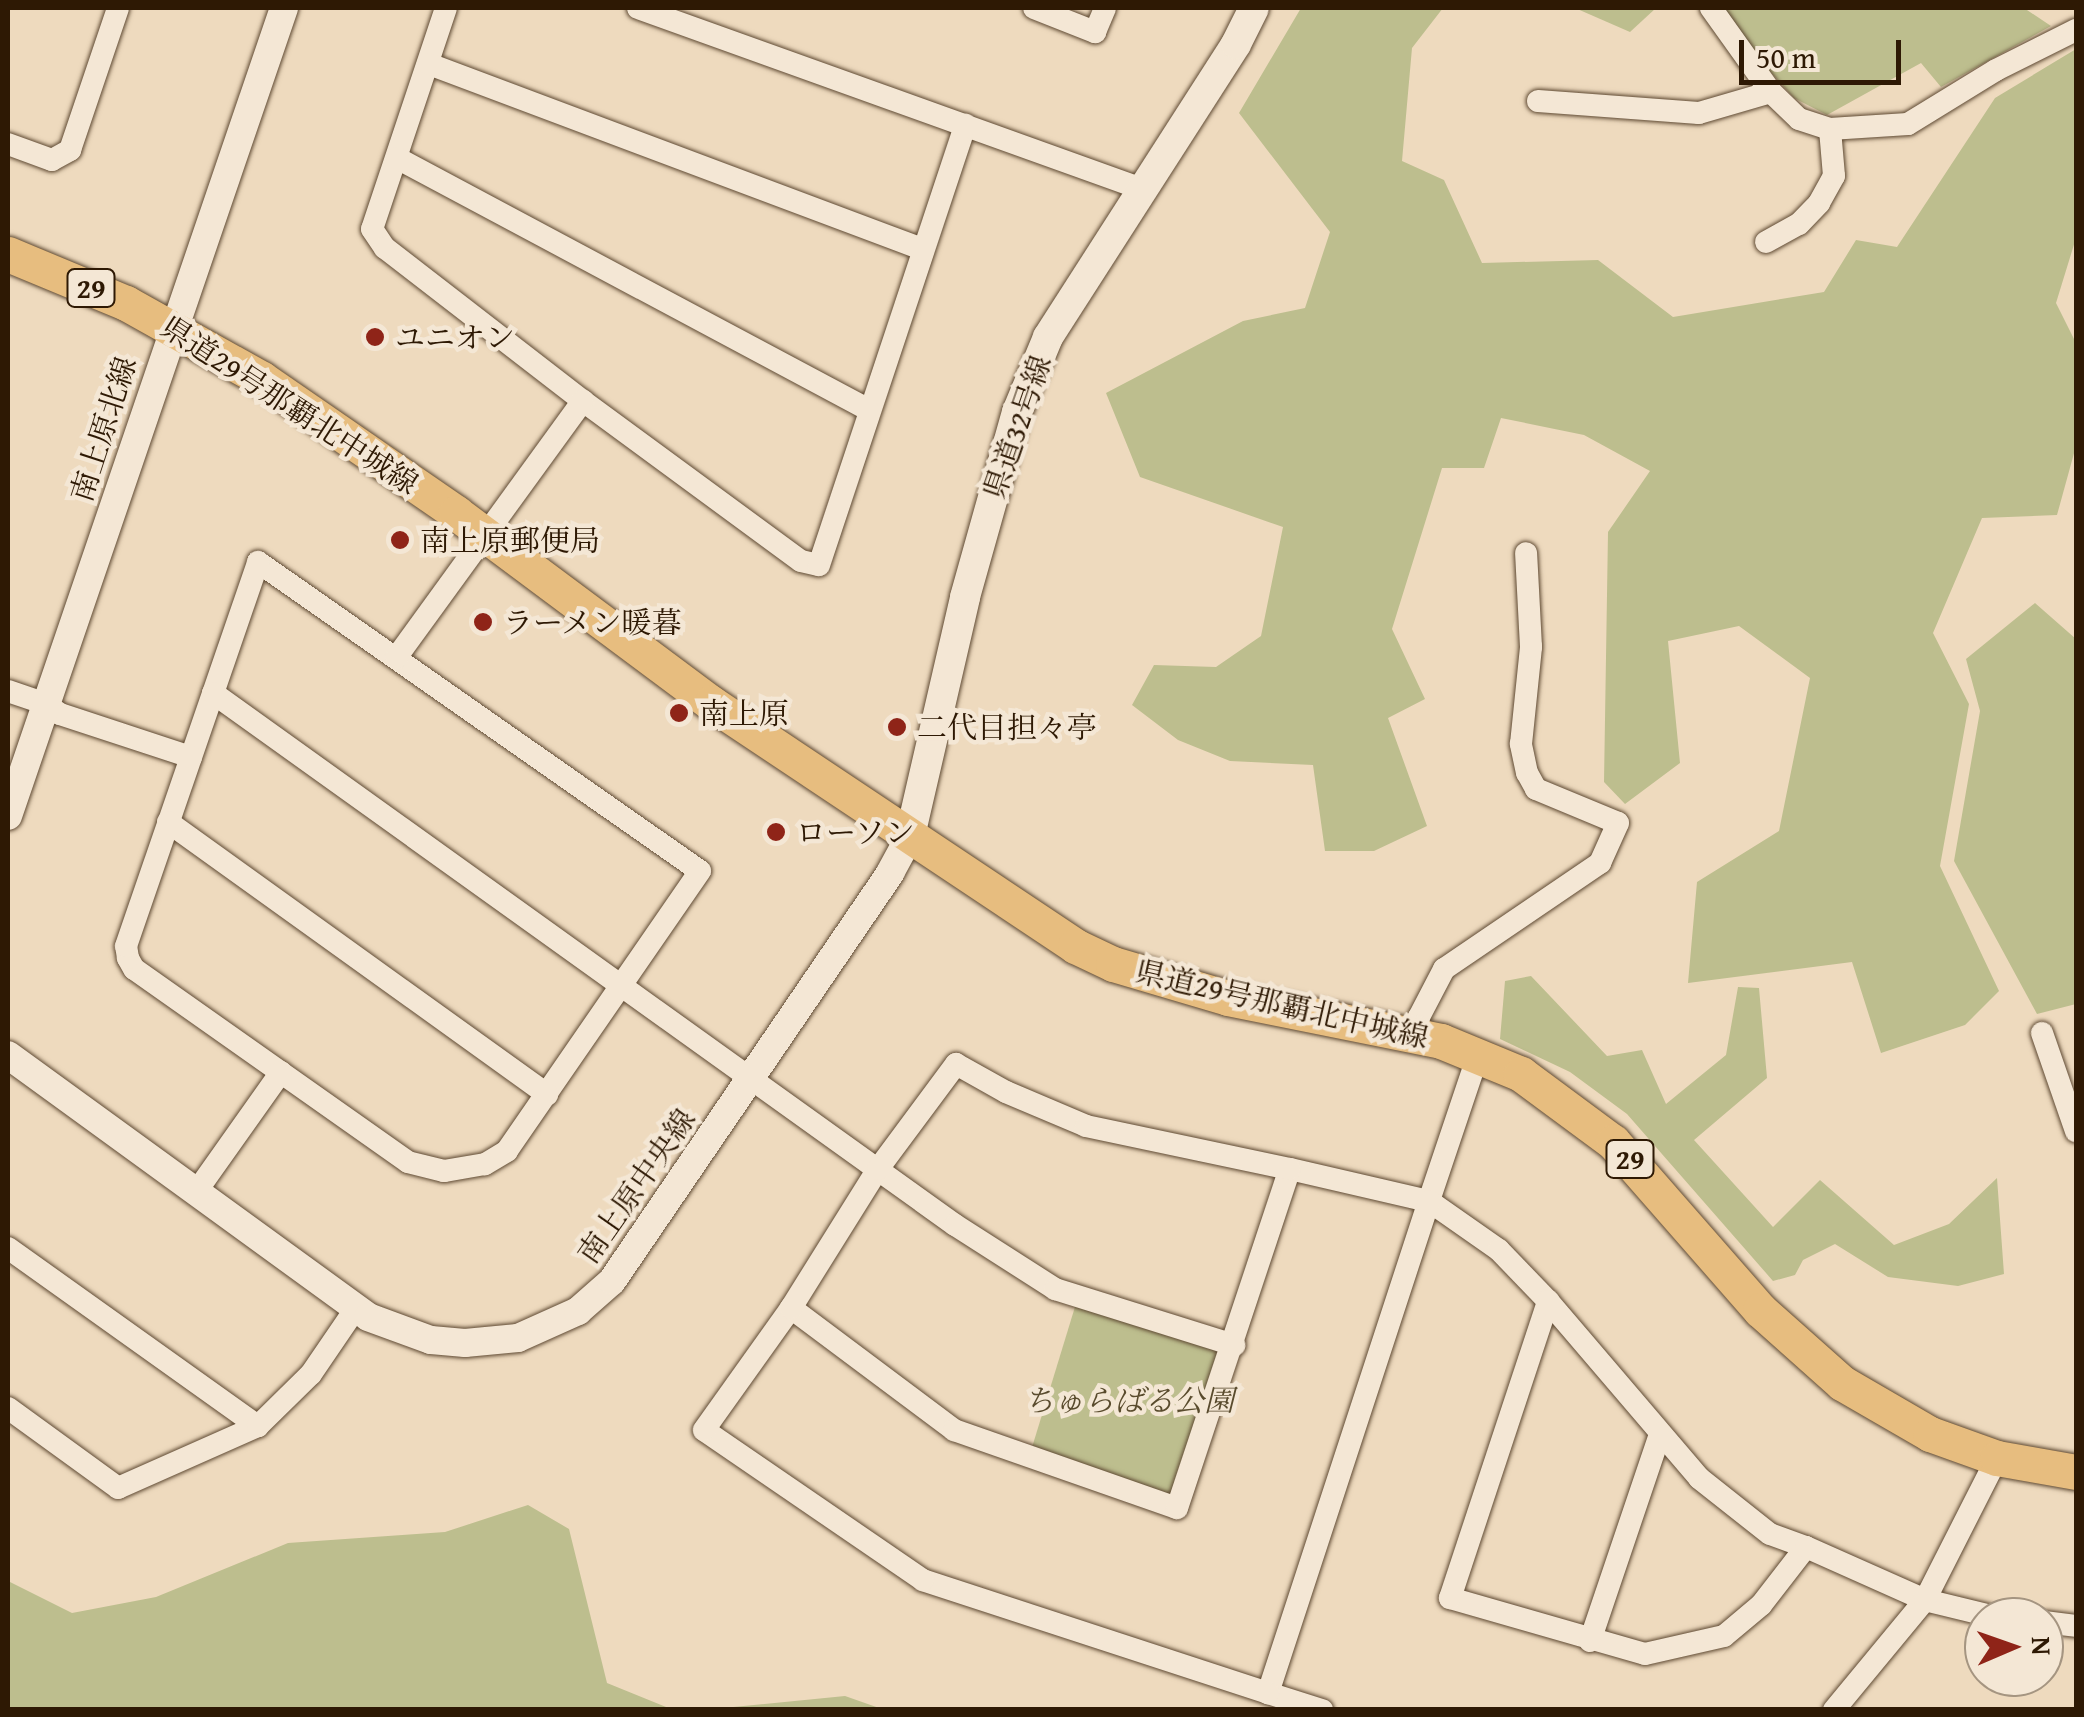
<!DOCTYPE html>
<html>
<head>
<meta charset="utf-8">
<style>
  body { margin:0 }
  #map { position:relative; width:2084px; height:1717px; overflow:hidden; background:#eedabe; font-family:"Gentium Book Plus","Noto Serif JP",serif }
  div>[style] { position:absolute }
  [style*='--x'] { left:calc(var(--x)*1px); top:calc(var(--y)*1px); width:calc(var(--w)*1px); rotate:calc(var(--a)*1deg) }
  .green>* { inset:0; background:#bdbe8e; transform-origin:0 0 }
  .roads { filter:drop-shadow(0 0 2px #5e4932) drop-shadow(0 0 2px #5e4932) }
  .minor>* { height:22px; margin:-11px; padding:0 11px; transform-origin:11px; border-radius:11px; background:#f4e7d5 }
  .tertiary>* { height:28px; margin:-14px; padding:0 14px; transform-origin:14px; border-radius:14px; background:#f4e7d5 }
  .secondary>* { height:30px; margin:-15px; padding:0 15px; transform-origin:15px; border-radius:15px; background:#f4e7d5 }
  .primary>* { height:35px; margin:-17.5px; padding:0 17.5px; transform-origin:17.5px; border-radius:17.5px; background:#e7bd7f }
  .dots>* { width:28px; height:28px; translate:-50% -50%; box-sizing:border-box; border:5px solid #f4e7d5; border-radius:50% }
  span { translate:-50% -50%; white-space:nowrap; text-align:center; line-height:1.15; -webkit-text-stroke:9px #f4e7d5; paint-order:stroke }
  .shield-label span { padding:2px 8px; background:#f4e7d5; border:2px solid; border-radius:8px; -webkit-text-stroke-width:0 }
  .shield-label { font-size:28px; color:#2e1904; font-weight:700 }
  .poi-label { font-size:30px; color:#2e1904 }
  .left { translate:0 -50%; text-align:left }
  .street-label { font-size:30px; color:#2e1904 }
  .park-label { font-size:30px; color:#594b2d; font-style:italic }
  .frame { position:absolute; inset:0; border:10px solid #2e1904; pointer-events:none }
  .north { position:absolute; left:1964px; top:1597px; width:100px; height:100px; box-sizing:border-box; background:#f4e7d5; border:2px solid #a59581; border-radius:50%; rotate:88deg; font-size:28px; font-weight:700; line-height:40px; text-align:center; color:#2e1904 }
  .north::after { content:''; display:block; margin:auto; width:35px; height:45px; background:#8f2418; clip-path:polygon(50% 0,100% 100%,50% 72%,0 100%) }
  .scale { position:absolute; left:1739px; top:40px; width:162px; height:45px; box-sizing:border-box; border:5px solid #2e1904; border-top:0; padding-left:12px; font-size:30px; line-height:35px; white-space:nowrap; color:#2e1904; -webkit-text-stroke:8px #f4e7d5; paint-order:stroke }
</style>
</head>
<body>
<div id="map">
  <div class="green">
    <i style="clip-path:polygon(1301px 8px,1443px 8px,1412px 48px,1402px 161px,1444px 180px,1482px 263px,1598px 260px,1673px 317px,1824px 292px,1856px 240px,1897px 247px,1995px 98px,2076px 49px,2076px 238px,2056px 303px,2076px 343px,2076px 446px,2057px 515px,1982px 518px,1933px 633px,1969px 704px,1940px 866px,1999px 991px,1965px 1025px,1881px 1053px,1852px 962px,1688px 983px,1697px 882px,1779px 831px,1810px 678px,1739px 626px,1668px 641px,1680px 763px,1625px 804px,1604px 782px,1608px 532px,1650px 471px,1584px 435px,1501px 418px,1484px 468px,1442px 468px,1392px 629px,1425px 699px,1388px 718px,1427px 826px,1374px 851px,1325px 851px,1313px 765px,1230px 761px,1178px 740px,1132px 705px,1154px 665px,1216px 667px,1261px 636px,1283px 527px,1140px 477px,1106px 393px,1243px 321px,1305px 308px,1330px 232px,1239px 113px)"></i>
    <i style="clip-path:polygon(1575px 8px,1656px 8px,1630px 32px)"></i>
    <i style="clip-path:polygon(1724px 8px,2024px 8px,2051px 26px,1941px 87px,1921px 63px,1827px 115px,1794px 98px,1756px 56px)"></i>
    <i style="clip-path:polygon(2035px 603px,2076px 639px,2076px 1004px,2037px 1014px,1954px 861px,1980px 711px,1966px 659px)"></i>
    <i style="clip-path:polygon(1531px 976px,1607px 1056px,1642px 1050px,1666px 1104px,1726px 1055px,1738px 987px,1759px 988px,1767px 1078px,1694px 1140px,1773px 1227px,1820px 1180px,1894px 1245px,1949px 1224px,1997px 1178px,2004px 1274px,1958px 1286px,1888px 1277px,1835px 1244px,1803px 1260px,1795px 1275px,1773px 1281px,1627px 1114px,1570px 1072px,1500px 1039px,1505px 981px)"></i>
    <i style="left:1078px;top:1297px;width:163px;height:166px;rotate:17deg"></i>
    <i style="clip-path:polygon(528px 1505px,569px 1529px,607px 1683px,671px 1709px,8px 1709px,8px 1581px,72px 1613px,156px 1597px,288px 1543px,445px 1532px)"></i>
    <i style="clip-path:polygon(845px 1696px,882px 1709px,713px 1709px)"></i>
  </div>
  <div class="roads">
    <div class="minor">
      <i style="--x:446;--y:8;--w:233;--a:108.5"></i>
      <i style="--x:372;--y:229;--w:23;--a:56"></i>
      <i style="--x:385;--y:248;--w:250;--a:37.7"></i>
      <i style="--x:583;--y:401;--w:270;--a:36.3"></i>
      <i style="--x:801;--y:561;--w:18;--a:13"></i>
      <i style="--x:819;--y:565;--w:464;--a:-71.6"></i>
      <i style="--x:638;--y:8;--w:536;--a:19.75"></i>
      <i style="--x:1034;--y:8;--w:66;--a:21.5"></i>
      <i style="--x:1095;--y:32;--w:26;--a:-67"></i>
      <i style="--x:1711;--y:8;--w:103;--a:54.5"></i>
      <i style="--x:1771;--y:92;--w:39;--a:44"></i>
      <i style="--x:1799;--y:119;--w:33;--a:18"></i>
      <i style="--x:1830;--y:129;--w:78;--a:-3.7"></i>
      <i style="--x:1908;--y:124;--w:103;--a:-31.5"></i>
      <i style="--x:1996;--y:70;--w:89;--a:-26.6"></i>
      <i style="--x:429;--y:64;--w:527;--a:20.57"></i>
      <i style="--x:1538;--y:101;--w:161;--a:4.3"></i>
      <i style="--x:1699;--y:113;--w:75;--a:-16.3"></i>
      <i style="--x:8;--y:144;--w:47;--a:20"></i>
      <i style="--x:52;--y:160;--w:21;--a:-29"></i>
      <i style="--x:70;--y:150;--w:150;--a:-71.3"></i>
      <i style="--x:397;--y:158;--w:533;--a:28.1"></i>
      <i style="--x:1766;--y:242;--w:38;--a:-29"></i>
      <i style="--x:1799;--y:224;--w:29;--a:-46"></i>
      <i style="--x:1819;--y:203;--w:31;--a:-61"></i>
      <i style="--x:1834;--y:176;--w:47;--a:-94.9"></i>
      <i style="--x:258;--y:562;--w:539;--a:34.96"></i>
      <i style="--x:700;--y:871;--w:340;--a:124.6"></i>
      <i style="--x:507;--y:1151;--w:26;--a:149"></i>
      <i style="--x:485;--y:1164;--w:42;--a:170.3"></i>
      <i style="--x:444;--y:1171;--w:37;--a:-166"></i>
      <i style="--x:408;--y:1162;--w:335;--a:-144.8"></i>
      <i style="--x:134;--y:969;--w:13;--a:-119"></i>
      <i style="--x:128;--y:958;--w:12;--a:-99"></i>
      <i style="--x:126;--y:946;--w:406;--a:-71"></i>
      <i style="--x:396;--y:658;--w:318;--a:-54"></i>
      <i style="--x:8;--y:691;--w:40;--a:18.9"></i>
      <i style="--x:46;--y:704;--w:17;--a:36"></i>
      <i style="--x:60;--y:714;--w:138;--a:18.2"></i>
      <i style="--x:213;--y:693;--w:913;--a:35.64"></i>
      <i style="--x:955;--y:1225;--w:119;--a:32.6"></i>
      <i style="--x:1055;--y:1289;--w:188;--a:17.4"></i>
      <i style="--x:168;--y:822;--w:467;--a:35.7"></i>
      <i style="--x:2042;--y:1033;--w:104;--a:70.9"></i>
      <i style="--x:1416;--y:1035;--w:18;--a:-81"></i>
      <i style="--x:1419;--y:1017;--w:54;--a:-62.5"></i>
      <i style="--x:1444;--y:969;--w:189;--a:-34.2"></i>
      <i style="--x:1600;--y:863;--w:44;--a:-65.8"></i>
      <i style="--x:1618;--y:823;--w:89;--a:-157.5"></i>
      <i style="--x:1536;--y:789;--w:18;--a:-119"></i>
      <i style="--x:1527;--y:773;--w:30;--a:-102"></i>
      <i style="--x:1521;--y:744;--w:98;--a:-84.1"></i>
      <i style="--x:1531;--y:647;--w:94;--a:-93"></i>
      <i style="--x:1478;--y:1055;--w:154;--a:108.6"></i>
      <i style="--x:1429;--y:1201;--w:85;--a:35"></i>
      <i style="--x:1499;--y:1250;--w:71;--a:46.1"></i>
      <i style="--x:196;--y:1192;--w:147;--a:-54.7"></i>
      <i style="--x:8;--y:1248;--w:307;--a:35.5"></i>
      <i style="--x:791;--y:1308;--w:204;--a:36.8"></i>
      <i style="--x:954;--y:1430;--w:236;--a:19.3"></i>
      <i style="--x:1177;--y:1508;--w:357;--a:-71.6"></i>
      <i style="--x:1290;--y:1169;--w:143;--a:13"></i>
      <i style="--x:1429;--y:1201;--w:518;--a:108.12"></i>
      <i style="--x:1268;--y:1693;--w:57;--a:17.5"></i>
      <i style="--x:8;--y:1408;--w:136;--a:36"></i>
      <i style="--x:118;--y:1488;--w:153;--a:-23.9"></i>
      <i style="--x:258;--y:1426;--w:74;--a:-44.5"></i>
      <i style="--x:311;--y:1374;--w:80;--a:-55.7"></i>
      <i style="--x:1806;--y:1547;--w:73;--a:127.8"></i>
      <i style="--x:1761;--y:1605;--w:48;--a:140"></i>
      <i style="--x:1724;--y:1636;--w:81;--a:167.2"></i>
      <i style="--x:1645;--y:1654;--w:203;--a:-164"></i>
      <i style="--x:1450;--y:1598;--w:313;--a:-71.7"></i>
      <i style="--x:1548;--y:1301;--w:233;--a:49.5"></i>
      <i style="--x:1699;--y:1478;--w:90;--a:38.3"></i>
      <i style="--x:1770;--y:1534;--w:38;--a:20"></i>
      <i style="--x:1806;--y:1547;--w:130;--a:24"></i>
      <i style="--x:1925;--y:1600;--w:72;--a:13.7"></i>
      <i style="--x:2044;--y:1622;--w:32;--a:7"></i>
      <i style="--x:1590;--y:1641;--w:219;--a:-71.3"></i>
      <i style="--x:1268;--y:1693;--w:363;--a:-161.9"></i>
      <i style="--x:923;--y:1580;--w:265;--a:-145.6"></i>
      <i style="--x:704;--y:1430;--w:150;--a:-54.5"></i>
      <i style="--x:791;--y:1308;--w:164;--a:-58"></i>
      <i style="--x:878;--y:1169;--w:131;--a:-53.4"></i>
      <i style="--x:956;--y:1064;--w:57;--a:29.2"></i>
      <i style="--x:1006;--y:1092;--w:87;--a:23"></i>
      <i style="--x:1086;--y:1126;--w:208;--a:11.9"></i>
      <i style="--x:1834;--y:1710;--w:143;--a:-50.4"></i>
      <i style="--x:1925;--y:1600;--w:159;--a:-63.1"></i>
    </div>
    <div class="tertiary">
      <i style="--x:8;--y:816;--w:854;--a:-71.14"></i>
      <i style="--x:8;--y:1055;--w:445;--a:36"></i>
      <i style="--x:368;--y:1317;--w:67;--a:20.1"></i>
      <i style="--x:431;--y:1340;--w:34;--a:5"></i>
      <i style="--x:465;--y:1343;--w:53;--a:-5.4"></i>
      <i style="--x:518;--y:1338;--w:66;--a:-24.2"></i>
      <i style="--x:578;--y:1311;--w:45;--a:-41.4"></i>
      <i style="--x:612;--y:1281;--w:494;--a:-55.7"></i>
      <i style="--x:890;--y:873;--w:42;--a:-61.6"></i>
    </div>
    <div class="secondary">
      <i style="--x:910;--y:836;--w:245;--a:-77"></i>
      <i style="--x:965;--y:597;--w:192;--a:-74.3"></i>
      <i style="--x:1017;--y:412;--w:81;--a:-67.5"></i>
      <i style="--x:1048;--y:337;--w:348;--a:-57.3"></i>
      <i style="--x:1236;--y:44;--w:40;--a:-63.4"></i>
    </div>
    <div class="primary">
      <i style="--x:8;--y:254;--w:128;--a:22.6"></i>
      <i style="--x:126;--y:303;--w:156;--a:29.2"></i>
      <i style="--x:262;--y:379;--w:236;--a:34.6"></i>
      <i style="--x:456;--y:513;--w:318;--a:36.7"></i>
      <i style="--x:711;--y:703;--w:438;--a:33.7"></i>
      <i style="--x:1075;--y:946;--w:42;--a:25.3"></i>
      <i style="--x:1113;--y:964;--w:120;--a:16.5"></i>
      <i style="--x:1228;--y:998;--w:217;--a:11.4"></i>
      <i style="--x:1441;--y:1041;--w:87;--a:22.4"></i>
      <i style="--x:1521;--y:1074;--w:114;--a:36.5"></i>
      <i style="--x:1613;--y:1142;--w:223;--a:48.8"></i>
      <i style="--x:1760;--y:1310;--w:110;--a:41.7"></i>
      <i style="--x:1842;--y:1383;--w:102;--a:30.1"></i>
      <i style="--x:1930;--y:1434;--w:71;--a:19.7"></i>
      <i style="--x:1997;--y:1458;--w:80;--a:10"></i>
    </div>
  </div>
  <div class="dots">
    <i style="left:375px;top:337px;background:#8f2418"></i>
    <i style="left:400px;top:540px;background:#8f2418"></i>
    <i style="left:483px;top:622px;background:#8f2418"></i>
    <i style="left:679px;top:713px;background:#8f2418"></i>
    <i style="left:897px;top:727px;background:#8f2418"></i>
    <i style="left:776px;top:832px;background:#8f2418"></i>
  </div>
  <div class="shield-label">
    <span style="left:91px;top:288px">29</span>
    <span style="left:1630px;top:1159px">29</span>
  </div>
  <div class="poi-label">
    <span class="left" style="left:395px;top:337px">ユニオン</span>
    <span class="left" style="left:420px;top:540px">南上原郵便局</span>
    <span class="left" style="left:503px;top:622px">ラーメン暖暮</span>
    <span class="left" style="left:699px;top:713px">南上原</span>
    <span class="left" style="left:917px;top:727px">二代目担々亭</span>
    <span class="left" style="left:796px;top:832px">ローソン</span>
  </div>
  <div class="street-label">
    <span style="left:290px;top:405px;rotate:33deg">県道29号那覇北中城線</span>
    <span style="left:1017px;top:427px;rotate:-71deg">県道32号線</span>
    <span style="left:103px;top:429px;rotate:-72deg">南上原北線</span>
    <span style="left:1282px;top:1004px;rotate:13deg">県道29号那覇北中城線</span>
    <span style="left:636px;top:1186px;rotate:-55deg">南上原中央線</span>
  </div>
  <div class="park-label">
    <span style="left:1129px;top:1400px">ちゅらばる公園</span>
  </div>
  <div class="frame"></div>
  <div class="north">N</div>
  <div class="scale">50 m</div>
</div>
</body>
</html>
